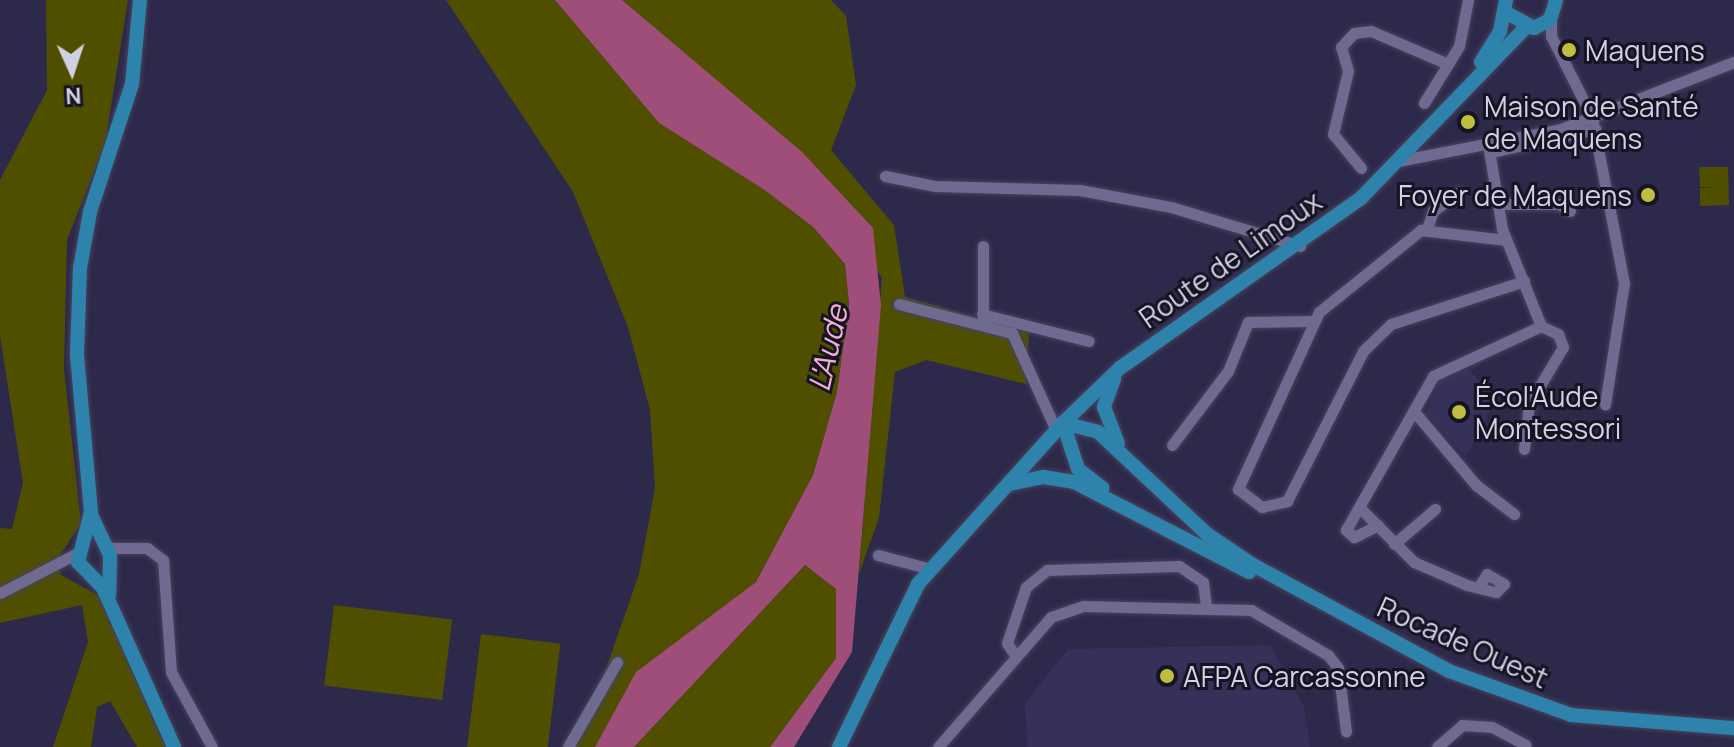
<!DOCTYPE html>
<html>
<head>
<meta charset="utf-8">
<style>
  body { margin:0 }
  #map { position:relative; width:1734px; height:747px; overflow:hidden; background:#2d294a; font-family:Manrope,sans-serif }
  div>[style] { position:absolute }
  [style*='--x'] { left:calc(var(--x)*1px); top:calc(var(--y)*1px); width:calc(var(--w)*1px); rotate:calc(var(--a)*1deg) }
  .built>* { inset:0; background:#363158 }
  .green>* { inset:0; background:#504f00; transform-origin:0 0 }
  .water>* { inset:0; background:#9f4d79 }
  .roads { filter:drop-shadow(0 0 2px #47435e) drop-shadow(0 0 2px #47435e) }
  .minor>* { height:11px; margin:-5.5px; padding:0 5.5px; transform-origin:5.5px; border-radius:5.5px; background:#6e6a90 }
  .major>* { height:14px; margin:-7px; padding:0 7px; transform-origin:7px; border-radius:7px; background:#2e83ad }
  .dots>* { width:22px; height:22px; translate:-50% -50%; box-sizing:border-box; border:4px solid #161423; border-radius:50% }
  span { translate:-50% -50%; white-space:nowrap; text-align:center; line-height:1.15; -webkit-text-stroke:6px #161423; paint-order:stroke }
  .poi-label { font-size:28px; color:#d2d0e5 }
  .left { translate:0 -50%; text-align:left }
  .right { translate:-100% -50%; text-align:right }
  .street-label { font-size:28px; color:#d2d0e5 }
  .water-label { font-size:30px; color:#f5b0d1; font-style:italic }
  .north { position:absolute; left:32px; top:32px; width:80px; height:80px; -webkit-text-stroke:6px #161423; paint-order:stroke; rotate:177deg; font-size:22px; font-weight:700; line-height:32px; text-align:center; color:#d2d0e5 }
  .north::after { content:''; display:block; margin:auto; width:28px; height:36px; background:#d2d0e5; clip-path:polygon(50% 0,100% 100%,50% 72%,0 100%) }
</style>
</head>
<body>
<div id="map">
  <div class="built">
    <i style="clip-path:polygon(1469px 369px,1495px 401px,1466px 457px,1426px 413px,1439px 382px)"></i>
    <i style="clip-path:polygon(1270px 645px,1304px 707px,1310px 747px,1027px 747px,1025px 703px,1068px 649px)"></i>
  </div>
  <div class="green">
    <i style="clip-path:polygon(46px 0,128px 0,105px 144px,67px 240px,64px 369px,81px 523px,57px 560px,61px 575px,98px 595px,165px 747px,137px 747px,110px 701px,97px 707px,91px 747px,53px 747px,88px 642px,82px 605px,0 623px,0 528px,12px 529px,23px 483px,0 336px,0 180px,47px 90px)"></i>
    <i style="clip-path:polygon(446px 0,555px 0,659px 123px,766px 191px,813px 227px,845px 264px,849px 304px,837px 392px,813px 475px,756px 582px,636px 672px,595px 747px,562px 747px,598px 692px,639px 574px,655px 488px,650px 410px,628px 327px,573px 192px)"></i>
    <i style="clip-path:polygon(622px 0,831px 0,846px 16px,856px 85px,831px 150px,894px 225px,905px 297px,1029px 332px,1026px 384px,926px 360px,895px 372px,879px 518px,859px 574px,882px 277px)"></i>
    <i style="clip-path:polygon(1699px 167px,1728px 167px,1729px 205px,1700px 206px,1700px 188px,1714px 187px,1700px 187px)"></i>
    <i style="clip-path:polygon(805px 565px,836px 589px,836px 658px,770px 747px,634px 747px)"></i>
    <i style="left:334px;top:605px;width:119px;height:81px;rotate:7deg"></i>
    <i style="left:481px;top:634px;width:80px;height:114px;rotate:7deg"></i>
  </div>
  <div class="water">
    <i style="clip-path:polygon(555px 0,622px 0,802px 152px,873px 228px,881px 305px,852px 652px,794px 747px,770px 747px,836px 658px,836px 589px,805px 565px,634px 747px,595px 747px,636px 672px,756px 582px,813px 475px,837px 392px,849px 304px,845px 264px,813px 227px,766px 191px,659px 123px)"></i>
  </div>
  <div class="roads">
    <div class="minor">
      <i style="--x:1551;--y:19;--w:17;--a:90"></i>
      <i style="--x:1551;--y:36;--w:91;--a:63.2"></i>
      <i style="--x:1592;--y:117;--w:169;--a:79.1"></i>
      <i style="--x:1624;--y:283;--w:123;--a:98.9"></i>
      <i style="--x:1424;--y:103;--w:67;--a:-58.4"></i>
      <i style="--x:1459;--y:46;--w:47;--a:-78.9"></i>
      <i style="--x:1488;--y:144;--w:86;--a:80.6"></i>
      <i style="--x:1502;--y:229;--w:105;--a:68.1"></i>
      <i style="--x:1492;--y:152;--w:106;--a:-12.6"></i>
      <i style="--x:1398;--y:161;--w:166;--a:-11.1"></i>
      <i style="--x:1561;--y:129;--w:186;--a:-21.2"></i>
      <i style="--x:1361;--y:168;--w:44;--a:-129.5"></i>
      <i style="--x:1333;--y:134;--w:65;--a:-76.6"></i>
      <i style="--x:1348;--y:71;--w:25;--a:-106"></i>
      <i style="--x:1341;--y:47;--w:19;--a:-47"></i>
      <i style="--x:1354;--y:33;--w:17;--a:-7"></i>
      <i style="--x:1371;--y:31;--w:84;--a:23.2"></i>
      <i style="--x:885;--y:176;--w:50;--a:11.5"></i>
      <i style="--x:934;--y:186;--w:146;--a:1.6"></i>
      <i style="--x:1080;--y:190;--w:93;--a:10.6"></i>
      <i style="--x:1171;--y:207;--w:135;--a:16.8"></i>
      <i style="--x:1500;--y:204;--w:59;--a:0"></i>
      <i style="--x:1559;--y:204;--w:13;--a:32"></i>
      <i style="--x:1427;--y:229;--w:19;--a:-72"></i>
      <i style="--x:1433;--y:211;--w:32;--a:-36"></i>
      <i style="--x:1506;--y:240;--w:86;--a:-173.3"></i>
      <i style="--x:1421;--y:230;--w:131;--a:141.2"></i>
      <i style="--x:1319;--y:312;--w:195;--a:114.6"></i>
      <i style="--x:1238;--y:489;--w:30;--a:37"></i>
      <i style="--x:1262;--y:507;--w:26;--a:-13"></i>
      <i style="--x:1287;--y:501;--w:168;--a:-63.1"></i>
      <i style="--x:1363;--y:351;--w:39;--a:-44"></i>
      <i style="--x:1391;--y:324;--w:140;--a:-17.9"></i>
      <i style="--x:899;--y:304;--w:117;--a:14.4"></i>
      <i style="--x:1012;--y:333;--w:104;--a:65.6"></i>
      <i style="--x:982;--y:314;--w:110;--a:14.2"></i>
      <i style="--x:983;--y:320;--w:74;--a:-90"></i>
      <i style="--x:1417;--y:415;--w:92;--a:49.9"></i>
      <i style="--x:1476;--y:485;--w:48;--a:37.3"></i>
      <i style="--x:1172;--y:445;--w:93;--a:-52.9"></i>
      <i style="--x:1228;--y:371;--w:53;--a:-67.8"></i>
      <i style="--x:1248;--y:322;--w:63;--a:-0.9"></i>
      <i style="--x:1524;--y:449;--w:45;--a:-83.7"></i>
      <i style="--x:1529;--y:404;--w:66;--a:-59.2"></i>
      <i style="--x:1563;--y:347;--w:14;--a:-111"></i>
      <i style="--x:1558;--y:334;--w:19;--a:-155"></i>
      <i style="--x:1361;--y:509;--w:75;--a:45"></i>
      <i style="--x:1414;--y:562;--w:58;--a:23.5"></i>
      <i style="--x:1467;--y:585;--w:30;--a:14"></i>
      <i style="--x:1496;--y:592;--w:11;--a:-45"></i>
      <i style="--x:1504;--y:584;--w:20;--a:-150"></i>
      <i style="--x:1487;--y:574;--w:14;--a:124"></i>
      <i style="--x:1378;--y:525;--w:27;--a:153"></i>
      <i style="--x:1354;--y:537;--w:11;--a:-139"></i>
      <i style="--x:1346;--y:530;--w:177;--a:-60.5"></i>
      <i style="--x:1433;--y:376;--w:119;--a:-24.8"></i>
      <i style="--x:1394;--y:544;--w:54;--a:-40.5"></i>
      <i style="--x:107;--y:548;--w:40;--a:0"></i>
      <i style="--x:147;--y:548;--w:20;--a:37"></i>
      <i style="--x:163;--y:560;--w:112;--a:85.9"></i>
      <i style="--x:171;--y:672;--w:85;--a:61.3"></i>
      <i style="--x:878;--y:555;--w:55;--a:14.8"></i>
      <i style="--x:0;--y:593;--w:89;--a:-27.4"></i>
      <i style="--x:1015;--y:655;--w:14;--a:-124"></i>
      <i style="--x:1007;--y:643;--w:59;--a:-71.3"></i>
      <i style="--x:1026;--y:587;--w:27;--a:-39"></i>
      <i style="--x:1047;--y:570;--w:132;--a:-1.7"></i>
      <i style="--x:1179;--y:566;--w:29;--a:34"></i>
      <i style="--x:1203;--y:582;--w:24;--a:83"></i>
      <i style="--x:568;--y:747;--w:98;--a:-60"></i>
      <i style="--x:938;--y:747;--w:172;--a:-49"></i>
      <i style="--x:1051;--y:617;--w:34;--a:-19"></i>
      <i style="--x:1083;--y:606;--w:168;--a:1.4"></i>
      <i style="--x:1251;--y:610;--w:89;--a:30.3"></i>
      <i style="--x:1328;--y:655;--w:16;--a:52"></i>
      <i style="--x:1338;--y:668;--w:64;--a:82.8"></i>
      <i style="--x:1437;--y:747;--w:33;--a:-41"></i>
      <i style="--x:1462;--y:725;--w:30;--a:4"></i>
      <i style="--x:1492;--y:727;--w:38;--a:28"></i>
    </div>
    <div class="major">
      <i style="--x:140;--y:0;--w:84;--a:95.4"></i>
      <i style="--x:132;--y:84;--w:135;--a:108.2"></i>
      <i style="--x:90;--y:212;--w:57;--a:100.1"></i>
      <i style="--x:80;--y:268;--w:87;--a:92"></i>
      <i style="--x:77;--y:355;--w:158;--a:84.9"></i>
      <i style="--x:91;--y:512;--w:52;--a:104.6"></i>
      <i style="--x:78;--y:562;--w:36;--a:46"></i>
      <i style="--x:103;--y:588;--w:174;--a:65.9"></i>
      <i style="--x:1507;--y:13;--w:31;--a:29"></i>
      <i style="--x:1534;--y:28;--w:18;--a:-27"></i>
      <i style="--x:1550;--y:20;--w:21;--a:-73"></i>
      <i style="--x:1481;--y:62;--w:36;--a:-58"></i>
      <i style="--x:1500;--y:31;--w:32;--a:-79"></i>
      <i style="--x:1114;--y:379;--w:30;--a:110"></i>
      <i style="--x:1104;--y:407;--w:39;--a:69"></i>
      <i style="--x:1063;--y:423;--w:36;--a:14"></i>
      <i style="--x:1098;--y:432;--w:149;--a:43.1"></i>
      <i style="--x:1207;--y:534;--w:55;--a:34"></i>
      <i style="--x:1253;--y:565;--w:223;--a:28.4"></i>
      <i style="--x:1449;--y:671;--w:130;--a:19.8"></i>
      <i style="--x:1571;--y:715;--w:164;--a:4.6"></i>
      <i style="--x:1063;--y:423;--w:48;--a:71.9"></i>
      <i style="--x:1078;--y:469;--w:31;--a:38"></i>
      <i style="--x:1010;--y:484;--w:34;--a:-12"></i>
      <i style="--x:1043;--y:477;--w:31;--a:9"></i>
      <i style="--x:1074;--y:482;--w:197;--a:27.2"></i>
      <i style="--x:92;--y:517;--w:42;--a:64.7"></i>
      <i style="--x:110;--y:555;--w:39;--a:91"></i>
      <i style="--x:839;--y:747;--w:181;--a:-64.1"></i>
      <i style="--x:918;--y:584;--w:217;--a:-48"></i>
      <i style="--x:1063;--y:423;--w:79;--a:-44"></i>
      <i style="--x:1120;--y:368;--w:295;--a:-35.2"></i>
      <i style="--x:1361;--y:198;--w:236;--a:-46"></i>
    </div>
  </div>
  <div class="dots">
    <i style="left:1569px;top:50px;background:#bfbe41"></i>
    <i style="left:1468px;top:122px;background:#bfbe41"></i>
    <i style="left:1648px;top:195px;background:#bfbe41"></i>
    <i style="left:1459px;top:412px;background:#bfbe41"></i>
    <i style="left:1167px;top:676px;background:#bfbe41"></i>
  </div>
  <div class="poi-label">
    <span class="left" style="left:1585px;top:50px">Maquens</span>
    <span class="left" style="left:1484px;top:122px">Maison de Santé<br>de Maquens</span>
    <span class="right" style="left:1632px;top:195px">Foyer de Maquens</span>
    <span class="left" style="left:1475px;top:412px">Écol'Aude<br>Montessori</span>
    <span class="left" style="left:1183px;top:676px">AFPA Carcassonne</span>
  </div>
  <div class="street-label">
    <span style="left:1230px;top:259px;rotate:-35deg">Route de Limoux</span>
    <span style="left:1463px;top:642px;rotate:24deg">Rocade Ouest</span>
  </div>
  <div class="water-label">
    <span style="left:828px;top:348px;rotate:-77deg">L'Aude</span>
  </div>
  <div class="north">N</div>
</div>
</body>
</html>
